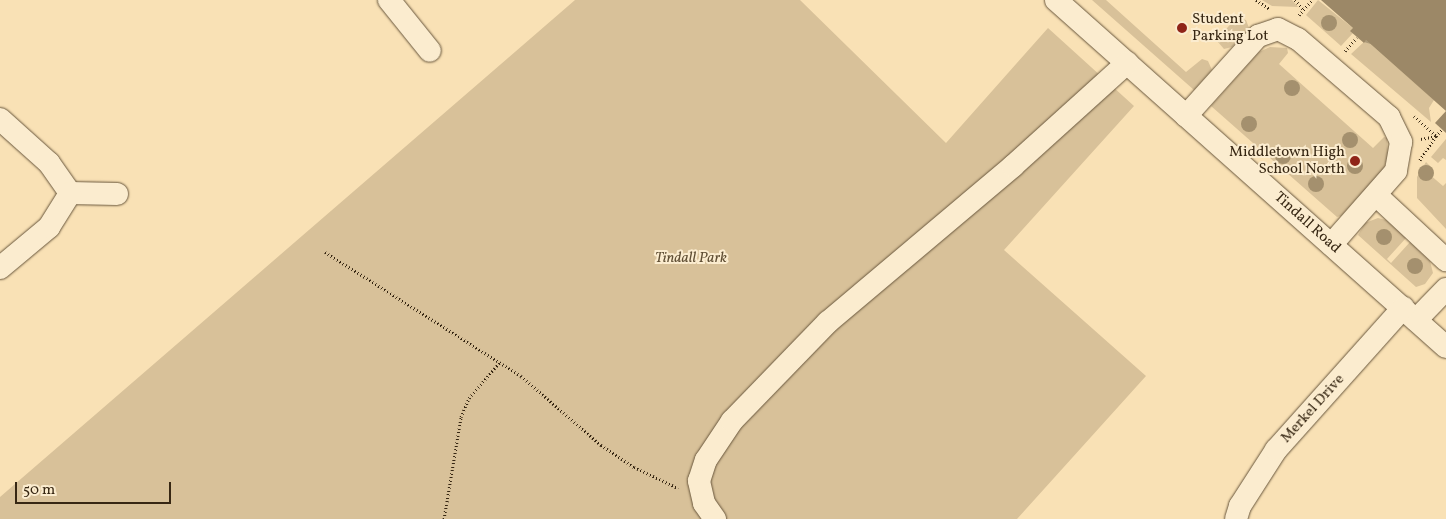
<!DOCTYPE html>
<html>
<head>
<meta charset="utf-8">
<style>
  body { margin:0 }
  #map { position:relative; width:1446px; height:519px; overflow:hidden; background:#f9e1b5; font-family:Vollkorn,serif }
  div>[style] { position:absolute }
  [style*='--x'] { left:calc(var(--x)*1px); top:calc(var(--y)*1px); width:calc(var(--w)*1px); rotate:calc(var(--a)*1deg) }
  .green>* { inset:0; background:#d8c199 }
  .shadow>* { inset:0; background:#0003 }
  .building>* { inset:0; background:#9c8867 }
  .path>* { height:3px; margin-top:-1.5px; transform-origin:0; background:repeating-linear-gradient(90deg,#372713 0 1px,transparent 0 3.5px) }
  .roads { filter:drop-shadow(0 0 1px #68563c) drop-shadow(0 0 1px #68563c) }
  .minor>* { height:22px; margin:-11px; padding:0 11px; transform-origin:11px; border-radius:11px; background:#fbeccf }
  .trees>* { width:16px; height:16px; margin:-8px; border-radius:50%; background:#a4906e }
  .dots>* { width:14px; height:14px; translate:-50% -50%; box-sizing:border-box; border:2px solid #fbeccf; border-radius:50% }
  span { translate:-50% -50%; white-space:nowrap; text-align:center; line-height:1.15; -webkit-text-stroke:4px #fbeccf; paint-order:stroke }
  .poi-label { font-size:15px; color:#372713 }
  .left { translate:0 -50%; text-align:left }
  .right { translate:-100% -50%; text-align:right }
  .street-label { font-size:15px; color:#372713 }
  .park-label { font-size:15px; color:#5f4e34; font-style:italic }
  .scale { position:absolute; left:15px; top:482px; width:156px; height:22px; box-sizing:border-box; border:2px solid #372713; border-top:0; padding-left:6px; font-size:15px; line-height:18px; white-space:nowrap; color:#372713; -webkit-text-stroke:4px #fbeccf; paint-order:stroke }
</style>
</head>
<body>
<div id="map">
  <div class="green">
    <i style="clip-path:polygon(575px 0,800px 0,946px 143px,1048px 28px,1134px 106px,1004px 250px,1146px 376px,1017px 519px,0 519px,0 497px)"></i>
    <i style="clip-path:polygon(1092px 0,1106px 0,1186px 72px,1202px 59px,1208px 61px,1212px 70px,1194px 90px)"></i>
    <i style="clip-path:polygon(1262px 0,1292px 0,1298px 7px,1272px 6px)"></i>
    <i style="clip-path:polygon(1318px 0,1353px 28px,1353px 33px,1341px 46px,1306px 15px)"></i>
    <i style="clip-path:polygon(1236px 18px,1246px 20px,1249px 28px,1232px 47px,1224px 49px,1218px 42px,1219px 37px)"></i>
    <i style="clip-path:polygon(1366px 40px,1434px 100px,1429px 108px,1431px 122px,1351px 54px)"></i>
    <i style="clip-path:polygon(1270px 47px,1287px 48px,1288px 53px,1279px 64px,1373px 148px,1384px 137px,1387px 138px,1388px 156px,1383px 170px,1341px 216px,1337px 217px,1211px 106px,1259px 52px)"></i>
    <i style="clip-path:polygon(1446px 139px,1446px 160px,1443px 158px,1438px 163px,1431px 157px)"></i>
    <i style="clip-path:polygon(1426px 162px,1433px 169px,1429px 174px,1443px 186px,1446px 183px,1446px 229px,1417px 198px,1417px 177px)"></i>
    <i style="clip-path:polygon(1378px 218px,1386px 220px,1406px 238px,1387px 259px,1391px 263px,1410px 242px,1430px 261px,1433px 273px,1425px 284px,1416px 287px,1358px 235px,1365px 223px)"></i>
  </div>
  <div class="shadow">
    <i style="clip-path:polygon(1323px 0,1446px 0,1446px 109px,1374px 45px,1364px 42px,1355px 28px)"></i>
  </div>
  <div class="building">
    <i style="clip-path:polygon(1321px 0,1446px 0,1446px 111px,1366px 40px,1364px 43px,1350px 31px,1353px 28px)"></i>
    <i style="clip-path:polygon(1446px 111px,1446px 133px,1435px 123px)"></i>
  </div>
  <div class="path">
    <i style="--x:1256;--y:0;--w:17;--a:33"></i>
    <i style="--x:1295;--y:0;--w:13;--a:48"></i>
    <i style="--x:1299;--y:15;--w:20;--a:-49"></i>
    <i style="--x:1345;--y:51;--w:18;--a:-49"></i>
    <i style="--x:1414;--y:116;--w:30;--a:42"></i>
    <i style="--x:1436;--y:136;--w:29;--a:124"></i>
    <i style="--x:1421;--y:139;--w:15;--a:-11"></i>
    <i style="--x:1436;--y:136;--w:9;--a:-49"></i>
    <i style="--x:325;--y:252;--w:232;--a:32.3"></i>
    <i style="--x:521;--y:376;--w:106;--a:40.8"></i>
    <i style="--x:601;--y:445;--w:40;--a:34"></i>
    <i style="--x:634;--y:467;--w:49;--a:25.5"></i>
    <i style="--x:444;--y:519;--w:103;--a:-80.5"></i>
    <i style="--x:461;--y:417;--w:21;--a:-67"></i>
    <i style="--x:469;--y:398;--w:48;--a:-49.3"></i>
  </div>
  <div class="roads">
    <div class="minor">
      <i style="--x:389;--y:0;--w:65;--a:51.2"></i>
      <i style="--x:1056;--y:0;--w:522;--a:41.66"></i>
      <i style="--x:1186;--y:116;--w:108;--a:-48"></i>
      <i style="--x:1258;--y:36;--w:21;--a:-19"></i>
      <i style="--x:1278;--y:29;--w:22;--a:27"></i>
      <i style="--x:1298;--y:39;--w:120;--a:40.6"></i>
      <i style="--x:1389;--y:117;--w:28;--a:64"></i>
      <i style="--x:1401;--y:142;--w:29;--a:100"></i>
      <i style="--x:1396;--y:171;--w:98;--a:131.3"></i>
      <i style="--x:0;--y:119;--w:66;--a:41.9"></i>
      <i style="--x:49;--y:163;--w:37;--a:55"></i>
      <i style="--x:70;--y:193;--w:47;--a:1.2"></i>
      <i style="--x:1376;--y:195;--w:96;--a:42.9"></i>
      <i style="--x:0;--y:268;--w:64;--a:-39.9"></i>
      <i style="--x:49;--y:227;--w:40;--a:-58"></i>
      <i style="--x:1416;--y:320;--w:43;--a:-45.9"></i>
      <i style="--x:715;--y:519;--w:19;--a:-125"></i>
      <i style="--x:704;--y:503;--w:23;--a:-103"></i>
      <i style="--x:699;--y:481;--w:22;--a:-72"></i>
      <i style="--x:706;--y:460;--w:47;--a:-56.3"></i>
      <i style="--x:732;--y:421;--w:138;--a:-45.9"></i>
      <i style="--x:828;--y:322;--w:242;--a:-40.1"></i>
      <i style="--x:1013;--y:166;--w:154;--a:-42.1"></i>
      <i style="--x:1236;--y:519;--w:14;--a:-73"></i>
      <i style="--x:1240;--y:506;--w:67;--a:-57.3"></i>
      <i style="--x:1276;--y:450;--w:191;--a:-48.2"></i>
    </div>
  </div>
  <div class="trees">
    <i style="left:1329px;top:23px"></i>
    <i style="left:1292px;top:88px"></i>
    <i style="left:1249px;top:124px"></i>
    <i style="left:1350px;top:140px"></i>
    <i style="left:1283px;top:156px"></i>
    <i style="left:1355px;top:166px"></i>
    <i style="left:1426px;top:173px"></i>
    <i style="left:1316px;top:184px"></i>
    <i style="left:1384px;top:237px"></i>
    <i style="left:1415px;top:266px"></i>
  </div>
  <div class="dots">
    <i style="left:1182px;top:28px;background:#8f2418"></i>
    <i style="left:1355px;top:161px;background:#8f2418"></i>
  </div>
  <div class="poi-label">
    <span class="left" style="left:1192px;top:28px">Student<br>Parking Lot</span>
    <span class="right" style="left:1345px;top:161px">Middletown High<br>School North</span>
  </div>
  <div class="street-label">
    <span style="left:1307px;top:223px;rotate:42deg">Tindall Road</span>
    <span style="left:1313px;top:409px;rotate:-48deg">Merkel Drive</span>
  </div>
  <div class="park-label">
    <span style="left:691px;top:259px">Tindall Park</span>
  </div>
  <div class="scale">50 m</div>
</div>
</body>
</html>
